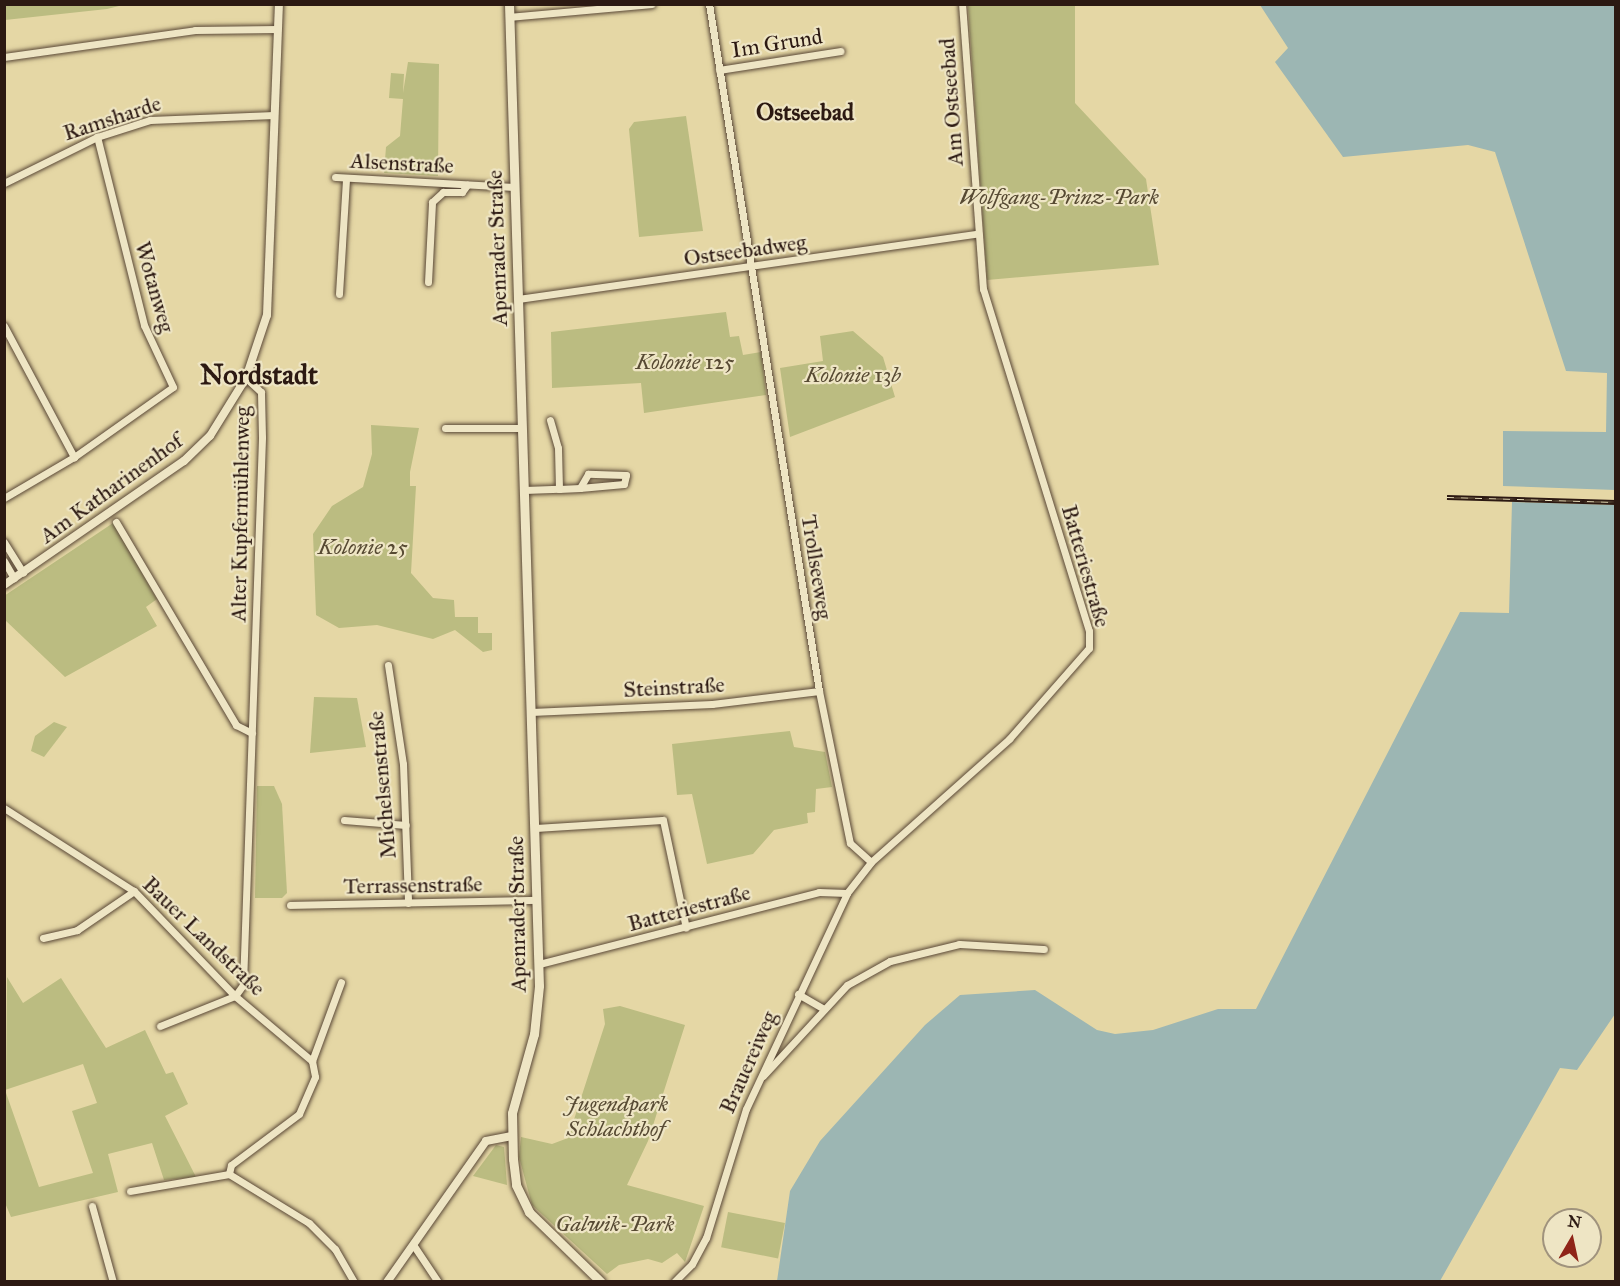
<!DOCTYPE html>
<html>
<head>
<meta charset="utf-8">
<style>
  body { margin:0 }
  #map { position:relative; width:1620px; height:1286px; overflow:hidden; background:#e5d7a5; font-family:"IM FELL Great Primer",serif }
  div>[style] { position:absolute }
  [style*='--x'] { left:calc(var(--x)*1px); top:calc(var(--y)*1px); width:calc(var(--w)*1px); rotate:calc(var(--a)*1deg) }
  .green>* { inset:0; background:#bbbc81; transform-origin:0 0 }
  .water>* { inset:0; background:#9cb6b3 }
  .roads { filter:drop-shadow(0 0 2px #5a4837) drop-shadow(0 0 2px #5a4837) }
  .minor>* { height:7px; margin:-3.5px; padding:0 3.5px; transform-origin:3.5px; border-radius:3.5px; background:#eee5c4 }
  .tertiary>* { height:8px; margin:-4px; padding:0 4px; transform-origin:4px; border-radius:4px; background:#eee5c4 }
  .secondary>* { height:9px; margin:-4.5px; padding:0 4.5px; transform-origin:4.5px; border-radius:4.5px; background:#eee5c4 }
  .rail>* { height:4.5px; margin-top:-2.25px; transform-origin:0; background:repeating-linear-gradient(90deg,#eee5c4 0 7px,#2c1912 0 14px); box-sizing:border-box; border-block:2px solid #2c1912 }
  span { translate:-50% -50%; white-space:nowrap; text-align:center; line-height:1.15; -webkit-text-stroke:4.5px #eee5c4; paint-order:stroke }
  .street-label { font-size:22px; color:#2c1912 }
  .park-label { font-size:22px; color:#574a33; font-style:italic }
  .neighbourhood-label { font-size:24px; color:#2c1912; font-weight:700 }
  .district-label { font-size:28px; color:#2c1912; font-weight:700 }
  .frame { position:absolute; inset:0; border:6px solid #2c1912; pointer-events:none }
  .north { position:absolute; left:1542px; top:1208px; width:60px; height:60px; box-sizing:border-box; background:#eee5c4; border:2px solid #a0937d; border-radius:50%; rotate:9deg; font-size:16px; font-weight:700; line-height:24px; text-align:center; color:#2c1912 }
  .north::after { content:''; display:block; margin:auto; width:21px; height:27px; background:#8f2418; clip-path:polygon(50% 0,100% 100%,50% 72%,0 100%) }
</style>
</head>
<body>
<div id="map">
  <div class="green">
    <i style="clip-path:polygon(127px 4px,107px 9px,5px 20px,5px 5px)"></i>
    <i style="clip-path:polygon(968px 5px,1075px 5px,1075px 103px,1146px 179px,1159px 265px,987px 280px)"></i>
    <i style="clip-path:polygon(408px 62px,439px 64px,438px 176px,384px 173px,386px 147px,400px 136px,403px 99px,389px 98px,391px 73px,404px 74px,403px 93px)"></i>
    <i style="clip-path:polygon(686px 116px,703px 231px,639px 237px,629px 129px,634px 122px)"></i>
    <i style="clip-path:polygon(726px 312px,730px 337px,739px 336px,743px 355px,761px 352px,766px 395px,644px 413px,641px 383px,552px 388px,551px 332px)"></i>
    <i style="clip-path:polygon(853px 331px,883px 357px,895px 397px,790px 437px,780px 368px,823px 361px,820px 336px)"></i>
    <i style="clip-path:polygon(371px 425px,419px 428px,410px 472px,410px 486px,416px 486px,411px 573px,433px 598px,454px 600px,455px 617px,478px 617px,478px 633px,492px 633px,492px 650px,483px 652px,455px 630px,433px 639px,377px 625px,339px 628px,316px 615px,313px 534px,332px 506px,363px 487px,372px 454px)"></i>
    <i style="clip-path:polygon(113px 523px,157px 599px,146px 607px,157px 626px,65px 677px,5px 620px,4px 596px)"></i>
    <i style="clip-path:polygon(314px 697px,357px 698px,366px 747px,310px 753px)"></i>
    <i style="clip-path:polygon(54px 722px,67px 727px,44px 757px,31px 751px,35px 736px)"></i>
    <i style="clip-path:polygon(790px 731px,794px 747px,825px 752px,832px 787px,816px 789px,815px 812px,807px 813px,808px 823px,774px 830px,753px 854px,707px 864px,692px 794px,677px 795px,672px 744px)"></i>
    <i style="clip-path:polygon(257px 786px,274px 786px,282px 804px,287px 893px,282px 898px,255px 898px)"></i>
    <i style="clip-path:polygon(evenodd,7px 977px,23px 1003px,61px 978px,106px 1048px,145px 1030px,166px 1074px,173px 1072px,188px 1104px,165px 1116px,196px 1177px,164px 1180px,152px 1143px,108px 1154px,118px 1192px,11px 1217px,5px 1203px,7px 977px,83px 1064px,97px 1103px,72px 1111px,93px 1173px,39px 1187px,5px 1090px,83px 1064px)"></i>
    <i style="clip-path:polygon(620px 1006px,685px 1025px,648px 1141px,627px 1185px,704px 1206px,685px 1262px,677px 1253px,662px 1263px,648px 1259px,619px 1265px,607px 1274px,532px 1205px,519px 1157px,521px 1137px,552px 1144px,568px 1138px,605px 1024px,603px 1009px)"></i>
    <i style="clip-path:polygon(496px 1145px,504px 1147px,507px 1185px,473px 1176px)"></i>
    <i style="left:728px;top:1212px;width:58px;height:36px;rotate:11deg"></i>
  </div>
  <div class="water">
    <i style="clip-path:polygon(1260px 5px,1615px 5px,1615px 490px,1503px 486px,1503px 431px,1606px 432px,1607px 373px,1566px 371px,1495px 152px,1468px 145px,1343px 157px,1275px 62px,1288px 48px)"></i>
    <i style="clip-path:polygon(1512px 502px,1615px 505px,1615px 1014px,1577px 1070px,1560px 1068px,1440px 1281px,777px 1281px,790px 1191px,820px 1141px,925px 1025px,960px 995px,1035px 990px,1097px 1030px,1115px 1034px,1153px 1030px,1218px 1009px,1256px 1009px,1460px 612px,1509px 613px)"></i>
  </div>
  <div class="roads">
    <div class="minor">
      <i style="--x:709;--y:4;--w:696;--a:80.9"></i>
      <i style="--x:819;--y:691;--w:155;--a:78.5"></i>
      <i style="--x:850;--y:843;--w:28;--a:42"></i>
      <i style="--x:509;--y:17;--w:143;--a:-5.2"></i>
      <i style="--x:4;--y:57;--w:193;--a:-8"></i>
      <i style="--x:195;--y:30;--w:82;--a:-0.7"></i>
      <i style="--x:719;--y:70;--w:123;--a:-8.9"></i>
      <i style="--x:335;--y:177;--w:180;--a:3.2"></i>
      <i style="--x:4;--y:183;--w:104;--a:-26.3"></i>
      <i style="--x:97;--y:137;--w:56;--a:-17.8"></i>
      <i style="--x:150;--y:120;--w:124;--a:-2.3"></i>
      <i style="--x:428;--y:282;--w:80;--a:-87.1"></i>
      <i style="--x:432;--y:202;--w:15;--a:-42"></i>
      <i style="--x:443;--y:192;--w:19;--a:0"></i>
      <i style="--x:462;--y:192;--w:9;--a:-54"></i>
      <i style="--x:339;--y:294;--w:116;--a:-86.5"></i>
      <i style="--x:518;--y:299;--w:464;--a:-8.1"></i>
      <i style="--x:4;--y:326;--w:149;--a:61.9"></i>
      <i style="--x:550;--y:420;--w:29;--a:74"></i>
      <i style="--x:558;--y:448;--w:41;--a:88.6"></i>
      <i style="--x:445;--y:428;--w:77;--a:0"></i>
      <i style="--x:524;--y:490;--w:35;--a:-2"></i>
      <i style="--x:559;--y:489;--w:21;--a:-3"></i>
      <i style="--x:580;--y:488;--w:44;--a:-5.2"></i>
      <i style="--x:624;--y:484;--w:9;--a:-77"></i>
      <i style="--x:626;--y:475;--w:38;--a:-178"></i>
      <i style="--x:588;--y:474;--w:16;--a:120"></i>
      <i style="--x:4;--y:498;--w:81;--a:-30.4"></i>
      <i style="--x:74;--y:457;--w:121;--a:-35.3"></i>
      <i style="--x:173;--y:387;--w:68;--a:-115.1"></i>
      <i style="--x:144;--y:325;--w:194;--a:-104"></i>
      <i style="--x:116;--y:522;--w:236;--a:59.4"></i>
      <i style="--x:236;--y:725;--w:18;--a:27"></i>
      <i style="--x:4;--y:542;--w:36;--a:58"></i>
      <i style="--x:4;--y:561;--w:20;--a:60"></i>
      <i style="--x:388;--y:665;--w:100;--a:81.4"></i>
      <i style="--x:403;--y:764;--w:139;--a:87.9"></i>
      <i style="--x:531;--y:712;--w:181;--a:-2.5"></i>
      <i style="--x:712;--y:704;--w:108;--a:-6.9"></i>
      <i style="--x:4;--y:808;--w:154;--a:32.6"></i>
      <i style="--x:134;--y:891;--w:146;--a:46.1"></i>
      <i style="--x:235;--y:996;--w:101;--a:40.2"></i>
      <i style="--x:312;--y:1061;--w:16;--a:79"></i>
      <i style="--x:315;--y:1077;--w:40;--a:113.4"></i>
      <i style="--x:299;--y:1114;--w:85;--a:143.1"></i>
      <i style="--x:231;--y:1165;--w:9;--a:103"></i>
      <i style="--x:344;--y:820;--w:62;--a:4.6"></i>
      <i style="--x:535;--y:828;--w:128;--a:-3.6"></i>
      <i style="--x:663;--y:820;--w:110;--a:78"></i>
      <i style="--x:290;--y:905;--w:247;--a:-1.2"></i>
      <i style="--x:43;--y:938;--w:35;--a:-13"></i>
      <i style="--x:77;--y:930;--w:69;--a:-34.4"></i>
      <i style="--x:539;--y:964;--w:289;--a:-14.4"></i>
      <i style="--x:819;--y:892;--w:28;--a:2"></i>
      <i style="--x:798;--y:994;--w:30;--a:30"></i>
      <i style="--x:235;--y:996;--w:14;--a:-54"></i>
      <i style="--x:243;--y:985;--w:548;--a:-88.01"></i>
      <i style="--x:262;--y:437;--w:45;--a:-91.3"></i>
      <i style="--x:261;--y:392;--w:21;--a:-137"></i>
      <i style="--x:160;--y:1026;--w:81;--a:-21.8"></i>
      <i style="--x:312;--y:1061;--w:84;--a:-69.8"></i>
      <i style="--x:763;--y:1076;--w:124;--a:-47.3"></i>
      <i style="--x:847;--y:985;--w:49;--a:-29.2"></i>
      <i style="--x:890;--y:961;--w:71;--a:-13.8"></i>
      <i style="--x:959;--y:944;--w:85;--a:3.4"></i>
      <i style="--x:229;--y:1174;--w:94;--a:31.5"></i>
      <i style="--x:309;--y:1223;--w:37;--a:45"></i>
      <i style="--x:335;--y:1249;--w:38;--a:60"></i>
      <i style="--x:130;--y:1191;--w:100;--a:-9.7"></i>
      <i style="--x:92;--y:1206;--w:79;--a:74.6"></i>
      <i style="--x:414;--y:1246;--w:43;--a:56.3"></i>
      <i style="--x:674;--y:1282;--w:25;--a:-45"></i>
      <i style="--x:692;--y:1264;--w:30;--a:-62"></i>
      <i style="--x:706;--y:1238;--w:135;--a:-72.8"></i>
      <i style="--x:746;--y:1109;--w:238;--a:-64.9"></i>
      <i style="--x:847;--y:893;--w:39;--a:-52"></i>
      <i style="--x:871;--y:862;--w:185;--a:-41.7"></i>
      <i style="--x:1009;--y:739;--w:121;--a:-48.7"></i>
      <i style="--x:1089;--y:648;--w:17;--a:-90"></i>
      <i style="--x:1089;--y:631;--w:358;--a:-107.2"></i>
      <i style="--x:983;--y:289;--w:286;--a:-94.2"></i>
    </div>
    <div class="tertiary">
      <i style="--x:4;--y:585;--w:219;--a:-34.6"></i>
      <i style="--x:184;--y:461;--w:36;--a:-44"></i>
      <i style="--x:210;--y:436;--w:68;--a:-58.2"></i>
      <i style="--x:246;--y:378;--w:66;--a:-71.6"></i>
      <i style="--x:267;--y:315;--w:311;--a:-87.8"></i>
      <i style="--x:387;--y:1282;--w:172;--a:-54.9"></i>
      <i style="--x:486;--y:1141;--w:25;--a:-11"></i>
    </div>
    <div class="secondary">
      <i style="--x:509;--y:4;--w:982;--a:88.25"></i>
      <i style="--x:539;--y:986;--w:48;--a:95.9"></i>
      <i style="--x:534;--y:1034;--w:82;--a:105.6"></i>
      <i style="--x:512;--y:1113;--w:46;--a:88.8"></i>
      <i style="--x:513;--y:1159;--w:26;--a:83"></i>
      <i style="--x:516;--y:1185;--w:30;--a:64"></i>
      <i style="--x:529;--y:1212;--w:100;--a:44.2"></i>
    </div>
  </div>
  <div class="rail">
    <i style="--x:1447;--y:497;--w:169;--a:1.7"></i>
  </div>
  <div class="street-label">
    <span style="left:777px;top:43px;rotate:-9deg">Im Grund</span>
    <span style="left:951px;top:102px;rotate:-94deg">Am Ostseebad</span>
    <span style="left:112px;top:118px;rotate:-18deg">Ramsharde</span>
    <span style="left:402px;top:163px;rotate:3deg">Alsenstraße</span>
    <span style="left:497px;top:248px;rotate:-92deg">Apenrader Straße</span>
    <span style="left:745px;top:250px;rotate:-8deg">Ostseebadweg</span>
    <span style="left:155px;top:287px;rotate:74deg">Wotanweg</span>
    <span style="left:111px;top:488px;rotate:-36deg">Am Katharinenhof</span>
    <span style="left:240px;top:514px;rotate:-89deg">Alter Kupfermühlenweg</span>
    <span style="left:1086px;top:566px;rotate:74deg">Batteriestraße</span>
    <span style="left:817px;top:567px;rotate:81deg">Trollseeweg</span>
    <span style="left:674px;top:687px;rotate:-3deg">Steinstraße</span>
    <span style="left:382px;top:785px;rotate:-95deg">Michelsenstraße</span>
    <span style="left:413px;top:885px;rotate:-1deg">Terrassenstraße</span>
    <span style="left:689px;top:908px;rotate:-15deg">Batteriestraße</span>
    <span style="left:517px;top:914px;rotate:-91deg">Apenrader Straße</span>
    <span style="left:204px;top:936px;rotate:44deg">Bauer Landstraße</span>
    <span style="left:748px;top:1062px;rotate:-66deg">Brauereiweg</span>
  </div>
  <div class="park-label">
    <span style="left:1059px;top:197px">Wolfgang-Prinz-Park</span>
    <span style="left:685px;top:362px">Kolonie 125</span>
    <span style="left:853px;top:375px">Kolonie 13b</span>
    <span style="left:363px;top:547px">Kolonie 25</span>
    <span style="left:616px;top:1116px">Jugendpark<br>Schlachthof</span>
    <span style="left:615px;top:1224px">Galwik-Park</span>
  </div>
  <div class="neighbourhood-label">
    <span style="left:805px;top:113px">Ostseebad</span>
  </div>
  <div class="district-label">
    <span style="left:259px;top:375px">Nordstadt</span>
  </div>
  <div class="frame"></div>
  <div class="north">N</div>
</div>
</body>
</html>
